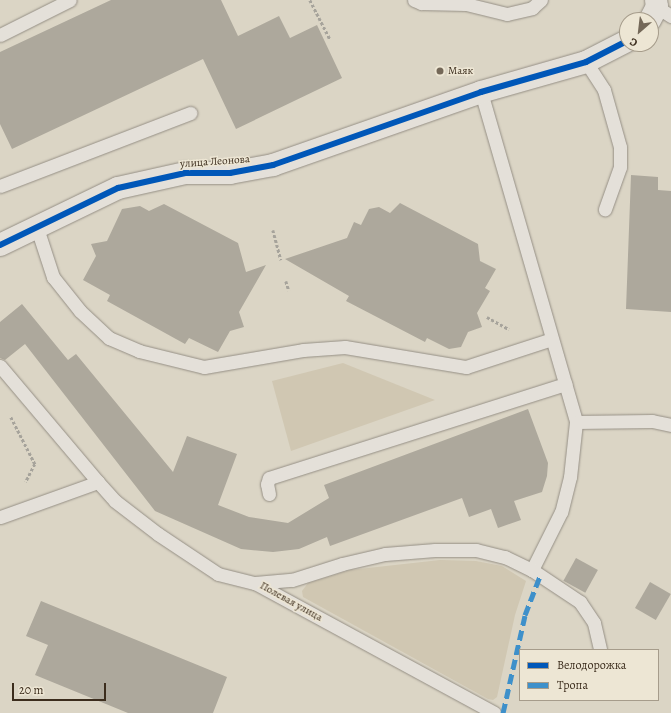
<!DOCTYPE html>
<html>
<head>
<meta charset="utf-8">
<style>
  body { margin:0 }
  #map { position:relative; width:671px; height:713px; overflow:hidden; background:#dbd5c5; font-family:Alegreya,serif }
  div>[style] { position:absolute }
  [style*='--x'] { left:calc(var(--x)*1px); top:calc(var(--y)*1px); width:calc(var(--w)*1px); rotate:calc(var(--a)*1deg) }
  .green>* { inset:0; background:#d0c7b2 }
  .building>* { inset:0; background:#ada89c; transform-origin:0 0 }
  .path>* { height:2.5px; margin-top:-1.25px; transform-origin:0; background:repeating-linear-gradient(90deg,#a6a39b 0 3px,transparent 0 5px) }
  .roads { filter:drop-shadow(0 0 1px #958f85) drop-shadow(0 0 1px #958f85) }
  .service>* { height:13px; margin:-6.5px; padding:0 6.5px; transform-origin:6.5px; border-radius:6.5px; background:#e4e0d9 }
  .minor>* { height:22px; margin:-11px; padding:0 11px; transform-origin:11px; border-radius:11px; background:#e4e0d9 }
  .quiet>* { height:5px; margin-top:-2.5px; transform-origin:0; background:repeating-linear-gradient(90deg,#3e90ca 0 10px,transparent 0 15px) }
  .cycleway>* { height:6px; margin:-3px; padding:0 3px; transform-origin:3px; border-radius:3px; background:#0057b8 }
  .dots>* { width:11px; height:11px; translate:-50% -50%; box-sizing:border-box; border:2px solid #ede6d4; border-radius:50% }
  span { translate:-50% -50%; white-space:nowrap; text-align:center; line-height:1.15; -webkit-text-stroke:3px #ede6d4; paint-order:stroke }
  .poi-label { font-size:11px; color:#3c2d1d }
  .left { translate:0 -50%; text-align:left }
  .street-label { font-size:11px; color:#3c2d1d }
  .legend { position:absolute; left:519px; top:649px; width:140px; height:52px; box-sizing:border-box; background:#ede6d4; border:1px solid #a69c8b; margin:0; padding:5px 7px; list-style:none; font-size:12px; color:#3c2d1d }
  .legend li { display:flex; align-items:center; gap:8px; height:20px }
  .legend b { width:20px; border:1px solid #a69c8b }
  .north { position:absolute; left:619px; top:12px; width:40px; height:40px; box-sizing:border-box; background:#ede6d4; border:1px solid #a69c8b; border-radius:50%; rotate:208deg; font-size:11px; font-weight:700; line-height:16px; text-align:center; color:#3c2d1d }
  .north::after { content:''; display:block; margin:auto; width:14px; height:18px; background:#746858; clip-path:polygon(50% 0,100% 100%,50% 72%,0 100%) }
  .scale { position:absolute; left:12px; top:683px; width:94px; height:18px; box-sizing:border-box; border:2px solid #3c2d1d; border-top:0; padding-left:5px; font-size:12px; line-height:14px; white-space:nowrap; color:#3c2d1d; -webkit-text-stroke:3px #ede6d4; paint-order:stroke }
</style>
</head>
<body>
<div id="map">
  <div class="green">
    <i style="clip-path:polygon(343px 363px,435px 400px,291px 451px,272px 381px)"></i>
    <i style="clip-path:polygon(440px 560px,476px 561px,502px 566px,526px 581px,515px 615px,497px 697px,493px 700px,488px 699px,303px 597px,302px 591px,308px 583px,350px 570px)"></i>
  </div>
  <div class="building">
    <i style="clip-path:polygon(111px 0,221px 0,238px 36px,279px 16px,290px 38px,317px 25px,342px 78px,236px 129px,203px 59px,12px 149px,0 124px,0 52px)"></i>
    <i style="clip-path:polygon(631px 175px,658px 177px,658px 190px,671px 191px,671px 312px,626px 309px)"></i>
    <i style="clip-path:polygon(400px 203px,478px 244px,480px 261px,496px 269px,485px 288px,490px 291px,477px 313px,482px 327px,468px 332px,461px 347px,449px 349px,427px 338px,425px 342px,346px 301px,349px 296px,285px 259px,347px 238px,354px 222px,361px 225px,369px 209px,379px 207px,390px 213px)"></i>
    <i style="clip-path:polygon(164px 204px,238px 243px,246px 272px,266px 265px,239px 312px,244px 327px,230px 331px,218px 352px,189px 338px,185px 344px,107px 301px,110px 295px,83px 280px,96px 256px,91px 244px,107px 241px,122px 209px,140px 206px,149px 211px)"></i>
    <i style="clip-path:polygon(22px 304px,68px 360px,76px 354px,173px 472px,187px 436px,237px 454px,218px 505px,249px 517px,288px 523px,329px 498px,324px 485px,528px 409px,548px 463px,547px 476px,542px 492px,514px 501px,521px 520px,498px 528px,491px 509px,469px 517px,462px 498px,330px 546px,327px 537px,299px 549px,273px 552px,241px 549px,155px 511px,25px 344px,5px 360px,0 358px,0 322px)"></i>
    <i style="left:576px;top:558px;width:25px;height:26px;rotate:29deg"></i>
    <i style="left:650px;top:582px;width:24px;height:30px;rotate:30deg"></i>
    <i style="clip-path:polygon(41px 601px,227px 677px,213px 713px,128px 713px,35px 675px,48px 645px,26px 636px)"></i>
  </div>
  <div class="path">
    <i style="--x:310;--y:0;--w:44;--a:62.9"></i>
    <i style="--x:273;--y:230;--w:31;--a:75"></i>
    <i style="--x:286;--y:281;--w:10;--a:73"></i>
    <i style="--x:487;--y:317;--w:25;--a:29"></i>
    <i style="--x:11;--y:417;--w:53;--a:62.9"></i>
    <i style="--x:35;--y:464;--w:20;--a:117"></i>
  </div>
  <div class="roads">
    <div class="service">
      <i style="--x:414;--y:0;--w:8;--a:23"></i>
      <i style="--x:421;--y:3;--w:45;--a:1.3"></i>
      <i style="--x:466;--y:4;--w:42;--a:13.7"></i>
      <i style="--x:507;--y:14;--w:26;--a:-13"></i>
      <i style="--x:532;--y:8;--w:12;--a:-42"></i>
      <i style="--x:657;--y:7;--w:17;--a:33"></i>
      <i style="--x:0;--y:35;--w:78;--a:-26.6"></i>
      <i style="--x:586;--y:62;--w:33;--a:57"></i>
      <i style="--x:604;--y:90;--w:59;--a:74.3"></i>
      <i style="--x:620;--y:147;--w:20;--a:90"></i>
      <i style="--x:620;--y:167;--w:45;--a:109.7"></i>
      <i style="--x:481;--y:92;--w:343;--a:73.9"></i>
      <i style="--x:576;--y:422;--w:55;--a:96.2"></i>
      <i style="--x:570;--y:477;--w:36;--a:104"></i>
      <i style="--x:561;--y:512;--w:65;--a:116.6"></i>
      <i style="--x:0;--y:186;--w:204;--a:-21"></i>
      <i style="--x:37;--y:228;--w:52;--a:71.9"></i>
      <i style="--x:53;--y:277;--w:43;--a:51.5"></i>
      <i style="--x:80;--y:311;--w:40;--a:43"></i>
      <i style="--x:109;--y:338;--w:33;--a:23"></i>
      <i style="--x:139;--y:351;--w:67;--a:13.8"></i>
      <i style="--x:204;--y:367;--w:100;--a:-9.7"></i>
      <i style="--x:303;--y:350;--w:42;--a:-4.1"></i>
      <i style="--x:345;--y:347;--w:123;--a:9.4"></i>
      <i style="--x:466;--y:367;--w:90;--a:-18"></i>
      <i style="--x:0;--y:366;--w:152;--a:49.8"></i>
      <i style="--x:98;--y:482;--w:104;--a:160.3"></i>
      <i style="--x:576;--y:422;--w:76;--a:-0.8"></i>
      <i style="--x:652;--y:421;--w:19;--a:12"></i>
      <i style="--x:98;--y:482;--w:25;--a:48"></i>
      <i style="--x:115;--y:501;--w:54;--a:37.5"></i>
      <i style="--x:158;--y:534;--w:72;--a:33.7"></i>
      <i style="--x:218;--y:574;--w:38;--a:14"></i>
      <i style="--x:255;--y:583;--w:272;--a:28.5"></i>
      <i style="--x:269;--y:494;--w:10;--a:-101"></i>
      <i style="--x:267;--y:484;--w:6;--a:-72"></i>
      <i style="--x:269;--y:478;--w:311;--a:-17.6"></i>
      <i style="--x:255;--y:583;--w:37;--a:-5"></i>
      <i style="--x:292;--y:580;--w:52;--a:-17.7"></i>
      <i style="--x:342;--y:564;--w:44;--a:-13.1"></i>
      <i style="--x:385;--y:554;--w:50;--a:-4.6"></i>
      <i style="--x:435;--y:550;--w:41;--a:0"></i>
      <i style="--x:476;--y:550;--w:30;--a:14"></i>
      <i style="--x:505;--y:557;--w:30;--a:26"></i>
      <i style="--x:532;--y:570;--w:58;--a:33.7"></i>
      <i style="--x:580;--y:602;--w:25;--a:56"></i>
      <i style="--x:594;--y:623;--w:27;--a:77"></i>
    </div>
    <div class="minor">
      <i style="--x:650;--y:20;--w:15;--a:-62"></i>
      <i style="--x:657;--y:7;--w:7;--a:-98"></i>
      <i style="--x:0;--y:245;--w:131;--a:-25.8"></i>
      <i style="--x:118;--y:188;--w:69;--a:-12.6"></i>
      <i style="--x:185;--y:173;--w:45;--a:0"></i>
      <i style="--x:230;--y:173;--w:44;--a:-10.5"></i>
      <i style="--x:273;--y:165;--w:220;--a:-19.3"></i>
      <i style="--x:481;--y:92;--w:109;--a:-15.9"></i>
      <i style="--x:586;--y:62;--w:46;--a:-27.1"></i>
    </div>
  </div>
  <div class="quiet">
    <i style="--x:503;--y:713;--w:100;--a:-77.3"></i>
    <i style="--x:525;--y:615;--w:42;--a:-69"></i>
  </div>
  <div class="cycleway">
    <i style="--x:0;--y:245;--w:131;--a:-25.8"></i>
    <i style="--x:118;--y:188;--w:69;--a:-12.6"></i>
    <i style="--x:185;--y:173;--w:45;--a:0"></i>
    <i style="--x:230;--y:173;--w:44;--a:-10.5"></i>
    <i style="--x:273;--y:165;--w:220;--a:-19.3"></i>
    <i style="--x:481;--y:92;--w:109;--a:-15.9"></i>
    <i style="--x:586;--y:62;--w:46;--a:-27.1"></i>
  </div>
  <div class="dots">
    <i style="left:440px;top:71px;background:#746858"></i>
  </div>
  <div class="poi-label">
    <span class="left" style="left:448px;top:71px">Маяк</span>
  </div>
  <div class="street-label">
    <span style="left:215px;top:162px;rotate:-4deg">улица Леонова</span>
    <span style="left:291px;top:602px;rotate:29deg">Полевая улица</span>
  </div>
  <ul class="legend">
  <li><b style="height:5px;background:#0057b8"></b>Велодорожка</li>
  <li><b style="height:5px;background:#3e90ca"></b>Тропа</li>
  </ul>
  <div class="north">С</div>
  <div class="scale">20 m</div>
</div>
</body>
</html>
